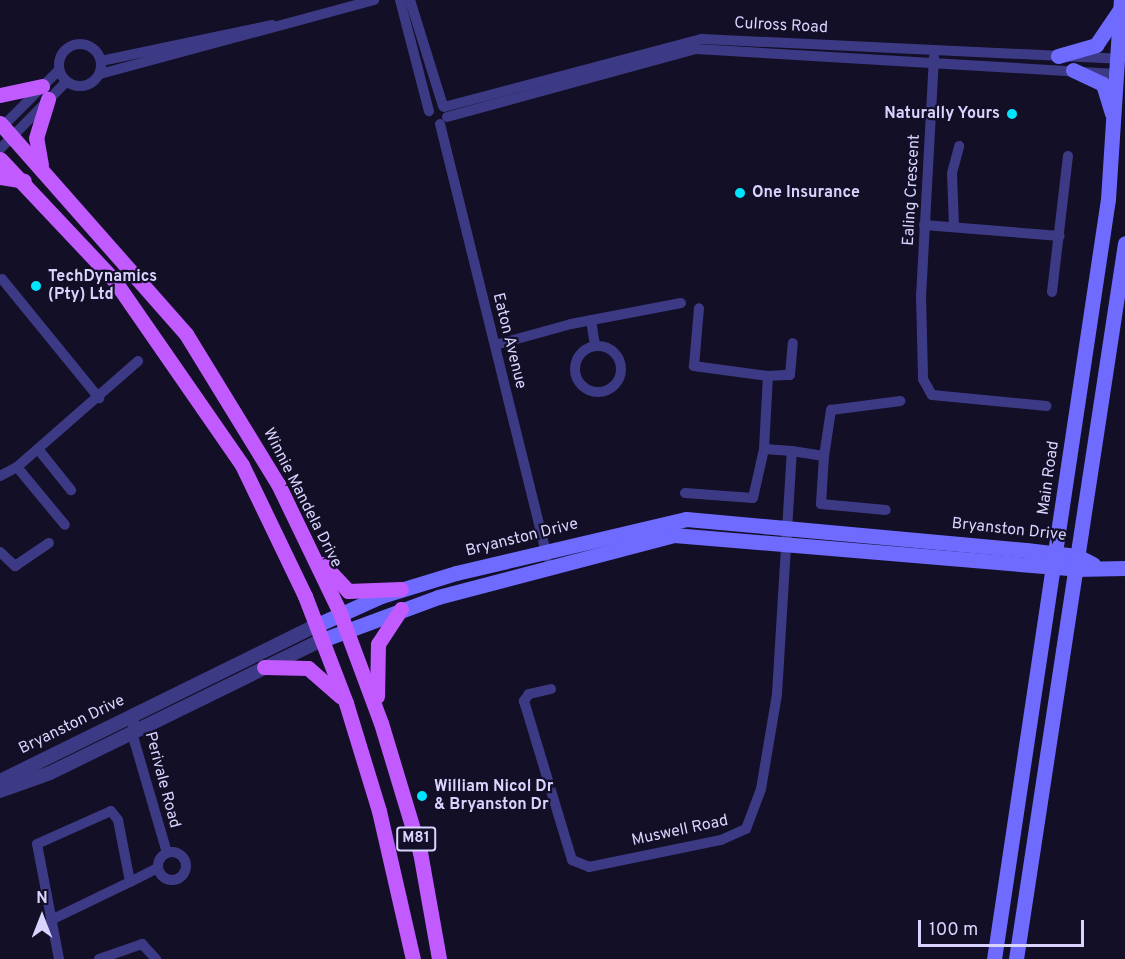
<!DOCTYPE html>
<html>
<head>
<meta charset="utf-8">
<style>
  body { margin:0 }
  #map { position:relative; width:1125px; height:959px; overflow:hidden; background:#130f26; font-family:Overpass,sans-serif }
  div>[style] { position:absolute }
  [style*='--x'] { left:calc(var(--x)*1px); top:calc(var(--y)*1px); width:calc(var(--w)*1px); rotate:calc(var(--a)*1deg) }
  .minor>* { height:10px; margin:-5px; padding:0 5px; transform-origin:5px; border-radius:5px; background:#3d3a85 }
  .minor>.ring { margin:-5px; padding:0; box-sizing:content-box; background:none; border:10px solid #3d3a85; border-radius:50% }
  .tertiary>* { height:14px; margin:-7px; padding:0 7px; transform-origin:7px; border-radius:7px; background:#3d3a85 }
  .secondary>* { height:15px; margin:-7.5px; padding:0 7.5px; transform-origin:7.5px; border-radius:7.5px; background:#6f6bff }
  .primary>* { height:15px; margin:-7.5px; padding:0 7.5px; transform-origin:7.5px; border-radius:7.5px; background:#c25bff }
  .dots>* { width:16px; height:16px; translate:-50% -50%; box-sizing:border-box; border:3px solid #130f26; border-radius:50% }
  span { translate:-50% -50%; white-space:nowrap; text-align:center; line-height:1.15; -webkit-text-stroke:4.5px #130f26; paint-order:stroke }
  .shield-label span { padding:2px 4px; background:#130f26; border:2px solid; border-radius:4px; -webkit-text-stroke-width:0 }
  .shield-label { font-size:15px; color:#d9d4ff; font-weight:700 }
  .street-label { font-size:16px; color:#d9d4ff }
  .poi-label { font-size:16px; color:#d9d4ff; font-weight:700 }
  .right { translate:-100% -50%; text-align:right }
  .left { translate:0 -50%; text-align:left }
  .north { position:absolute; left:12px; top:887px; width:60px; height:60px; -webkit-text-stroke:4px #130f26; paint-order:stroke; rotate:0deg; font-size:16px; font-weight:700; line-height:24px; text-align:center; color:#d9d4ff }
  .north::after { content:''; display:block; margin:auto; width:21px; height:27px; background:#d9d4ff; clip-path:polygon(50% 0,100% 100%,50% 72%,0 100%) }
  .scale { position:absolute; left:918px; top:920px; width:166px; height:27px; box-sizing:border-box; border:3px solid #d9d4ff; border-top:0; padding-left:8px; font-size:18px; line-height:21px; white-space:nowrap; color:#d9d4ff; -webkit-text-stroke:4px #130f26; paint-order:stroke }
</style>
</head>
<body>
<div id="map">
  <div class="minor">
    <i style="--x:400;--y:0;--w:115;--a:75.4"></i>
    <i style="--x:410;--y:0;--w:111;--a:72.7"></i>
    <i class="ring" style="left:59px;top:44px;width:32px;height:32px"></i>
    <i style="--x:934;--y:57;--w:238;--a:93.1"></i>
    <i style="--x:921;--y:295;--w:84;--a:88.6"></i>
    <i style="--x:923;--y:379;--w:18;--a:61"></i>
    <i style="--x:932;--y:395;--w:115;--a:5.5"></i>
    <i style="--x:101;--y:61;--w:175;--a:-11.9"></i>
    <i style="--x:100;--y:74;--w:284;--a:-15.1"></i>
    <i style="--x:444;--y:107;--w:267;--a:-14.8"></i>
    <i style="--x:702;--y:39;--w:417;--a:2.7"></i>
    <i style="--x:447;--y:117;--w:258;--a:-15.3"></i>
    <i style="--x:696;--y:49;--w:424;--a:3.4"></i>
    <i style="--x:440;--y:124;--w:446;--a:76.1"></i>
    <i style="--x:0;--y:129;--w:83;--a:-45"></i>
    <i style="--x:0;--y:149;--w:94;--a:-45.4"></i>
    <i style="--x:924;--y:225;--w:136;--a:4.6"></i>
    <i style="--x:954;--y:227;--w:54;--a:-92.1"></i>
    <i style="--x:952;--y:173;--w:28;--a:-75"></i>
    <i style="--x:2;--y:279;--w:154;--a:50.8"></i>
    <i style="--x:1052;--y:292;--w:137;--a:-83.3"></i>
    <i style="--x:591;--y:320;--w:24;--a:81"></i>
    <i style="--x:495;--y:345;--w:79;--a:-15.4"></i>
    <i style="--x:571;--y:324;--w:112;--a:-10.8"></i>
    <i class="ring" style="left:575px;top:346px;width:36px;height:36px"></i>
    <i style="--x:768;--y:376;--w:22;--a:-3"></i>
    <i style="--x:790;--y:375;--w:32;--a:-85"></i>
    <i style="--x:38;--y:449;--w:53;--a:51.2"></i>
    <i style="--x:792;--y:451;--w:32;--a:9"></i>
    <i style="--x:824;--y:456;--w:47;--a:-81.3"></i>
    <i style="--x:831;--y:410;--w:70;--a:-7.4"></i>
    <i style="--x:824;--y:456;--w:48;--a:93.6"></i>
    <i style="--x:821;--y:504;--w:65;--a:5.3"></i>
    <i style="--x:17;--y:467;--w:161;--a:-41.2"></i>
    <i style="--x:0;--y:476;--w:19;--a:-28"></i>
    <i style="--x:17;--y:467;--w:75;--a:50.4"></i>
    <i style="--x:685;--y:493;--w:68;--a:4.2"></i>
    <i style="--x:753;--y:498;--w:50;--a:-77.3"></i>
    <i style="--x:0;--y:552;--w:21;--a:43"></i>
    <i style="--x:15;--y:566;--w:41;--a:-34.1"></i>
    <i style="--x:551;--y:689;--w:23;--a:167"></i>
    <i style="--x:529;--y:694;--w:9;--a:126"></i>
    <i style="--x:524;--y:701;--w:166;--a:73.2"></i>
    <i style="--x:572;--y:860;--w:18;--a:22"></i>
    <i style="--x:589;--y:867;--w:135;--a:-11.6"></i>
    <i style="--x:721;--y:840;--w:27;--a:-24"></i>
    <i style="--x:746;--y:829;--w:43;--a:-69.4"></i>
    <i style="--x:761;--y:789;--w:96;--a:-80.4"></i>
    <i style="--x:777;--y:694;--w:243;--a:-86.5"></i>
    <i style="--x:792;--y:451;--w:28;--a:-176"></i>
    <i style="--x:764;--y:449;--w:73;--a:-86.9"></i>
    <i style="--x:768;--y:376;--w:75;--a:-172.3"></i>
    <i style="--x:694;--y:366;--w:58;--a:-85.1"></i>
    <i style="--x:135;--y:714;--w:19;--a:99"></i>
    <i style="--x:132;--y:733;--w:125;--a:73.7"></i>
    <i class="ring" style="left:158px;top:852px;width:18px;height:18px"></i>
    <i style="--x:51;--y:920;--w:88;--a:-25.7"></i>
    <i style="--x:59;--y:959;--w:117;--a:-100.8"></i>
    <i style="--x:37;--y:844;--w:81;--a:-24"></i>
    <i style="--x:111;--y:811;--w:11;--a:52"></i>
    <i style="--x:118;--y:820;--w:63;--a:79"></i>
    <i style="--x:130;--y:882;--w:31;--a:-27"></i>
    <i style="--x:99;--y:959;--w:46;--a:-19.2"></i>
    <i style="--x:142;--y:944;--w:21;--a:47"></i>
  </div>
  <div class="tertiary">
    <i style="--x:0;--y:781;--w:353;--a:-26.2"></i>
    <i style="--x:0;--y:791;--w:53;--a:-19.8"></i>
    <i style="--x:50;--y:773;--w:303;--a:-26.1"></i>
  </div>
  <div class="secondary">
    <i style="--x:1058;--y:56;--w:40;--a:-16"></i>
    <i style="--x:1096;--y:45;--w:40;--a:-56"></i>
    <i style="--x:1073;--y:70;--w:33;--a:25"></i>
    <i style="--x:1103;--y:84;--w:31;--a:73"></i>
    <i style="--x:317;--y:625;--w:70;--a:-24.4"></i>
    <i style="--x:381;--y:596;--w:78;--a:-17"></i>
    <i style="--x:456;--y:573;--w:236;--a:-13.2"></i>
    <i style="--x:686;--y:519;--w:341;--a:5.2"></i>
    <i style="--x:1026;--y:550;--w:51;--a:6.7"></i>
    <i style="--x:1077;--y:556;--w:18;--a:27"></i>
    <i style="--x:322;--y:640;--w:124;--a:-20.3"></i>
    <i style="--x:438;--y:597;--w:244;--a:-14.7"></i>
    <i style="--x:674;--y:535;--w:402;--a:4.8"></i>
    <i style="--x:1075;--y:569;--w:50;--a:-1.1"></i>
    <i style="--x:994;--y:959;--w:769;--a:-81.47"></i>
    <i style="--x:1108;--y:199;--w:199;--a:-86.3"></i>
    <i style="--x:1016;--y:959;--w:724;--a:-81.34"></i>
  </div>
  <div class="primary">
    <i style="--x:0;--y:95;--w:43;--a:-12.1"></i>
    <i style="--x:0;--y:123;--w:281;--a:48.6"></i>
    <i style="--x:186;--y:334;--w:176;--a:58.5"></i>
    <i style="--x:278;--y:484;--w:143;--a:64.3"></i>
    <i style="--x:340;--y:613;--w:117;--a:69.6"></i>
    <i style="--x:381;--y:723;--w:135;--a:73.2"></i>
    <i style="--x:420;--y:852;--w:109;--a:79.9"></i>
    <i style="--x:0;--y:159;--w:166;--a:46.7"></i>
    <i style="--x:114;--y:280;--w:225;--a:55.3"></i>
    <i style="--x:242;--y:465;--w:145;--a:64.3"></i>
    <i style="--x:305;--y:596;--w:115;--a:69"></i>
    <i style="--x:346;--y:703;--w:113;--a:73"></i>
    <i style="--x:379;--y:811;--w:152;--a:77.1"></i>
    <i style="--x:41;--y:165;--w:27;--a:-100"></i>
    <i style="--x:36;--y:138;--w:41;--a:-72.9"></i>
    <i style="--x:0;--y:177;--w:24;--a:9"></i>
    <i style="--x:323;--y:564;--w:37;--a:47"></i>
    <i style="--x:348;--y:591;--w:53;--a:-2.2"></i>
    <i style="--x:264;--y:667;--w:44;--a:1.3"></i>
    <i style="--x:308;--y:668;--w:43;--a:41.2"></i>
    <i style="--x:377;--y:696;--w:52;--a:-88.9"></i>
    <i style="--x:378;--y:644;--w:42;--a:-56.7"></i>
  </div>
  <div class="dots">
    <i style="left:1012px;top:114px;background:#00e5ff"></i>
    <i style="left:740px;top:193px;background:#00e5ff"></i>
    <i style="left:36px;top:286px;background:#00e5ff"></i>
    <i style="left:422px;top:796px;background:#00e5ff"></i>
  </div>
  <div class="shield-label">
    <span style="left:416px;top:839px">M81</span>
  </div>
  <div class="street-label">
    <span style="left:781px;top:26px;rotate:3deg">Culross Road</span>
    <span style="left:912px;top:190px;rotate:-87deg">Ealing Crescent</span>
    <span style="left:509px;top:341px;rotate:76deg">Eaton Avenue</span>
    <span style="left:1049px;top:478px;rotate:-82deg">Main Road</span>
    <span style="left:302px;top:498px;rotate:63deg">Winnie Mandela Drive</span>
    <span style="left:1009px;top:530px;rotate:6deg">Bryanston Drive</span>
    <span style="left:522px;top:538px;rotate:-14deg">Bryanston Drive</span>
    <span style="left:72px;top:725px;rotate:-26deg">Bryanston Drive</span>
    <span style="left:162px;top:780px;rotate:75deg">Perivale Road</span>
    <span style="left:680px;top:831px;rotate:-12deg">Muswell Road</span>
  </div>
  <div class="poi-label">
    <span class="right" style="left:1000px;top:114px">Naturally Yours</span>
    <span class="left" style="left:752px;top:193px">One Insurance</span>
    <span class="left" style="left:48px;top:286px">TechDynamics<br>(Pty) Ltd</span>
    <span class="left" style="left:434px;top:796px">William Nicol Dr<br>&amp; Bryanston Dr</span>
  </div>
  <div class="north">N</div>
  <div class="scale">100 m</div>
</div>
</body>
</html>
